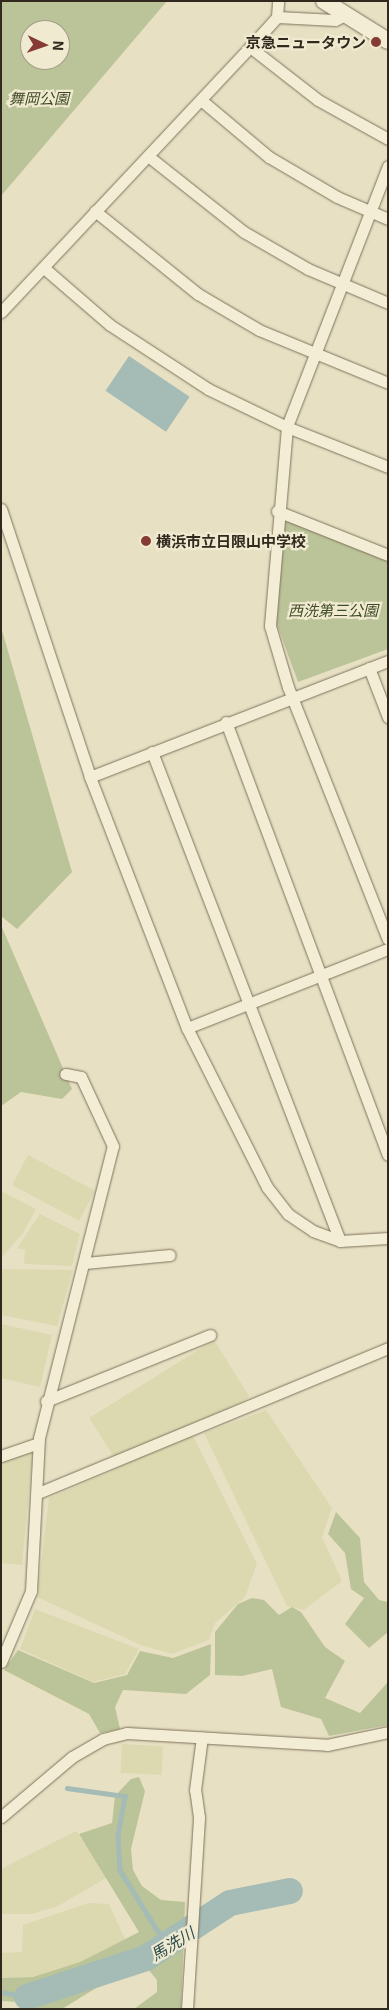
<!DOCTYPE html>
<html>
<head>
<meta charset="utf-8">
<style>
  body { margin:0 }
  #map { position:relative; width:389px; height:2010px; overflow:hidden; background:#e7e0c3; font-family:Georgia,"Noto Sans JP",serif }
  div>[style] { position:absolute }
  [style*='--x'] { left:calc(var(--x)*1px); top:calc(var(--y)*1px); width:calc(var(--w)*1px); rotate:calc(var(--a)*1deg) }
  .farmland>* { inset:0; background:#dcd9b1; transform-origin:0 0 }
  .green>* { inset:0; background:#bbc498 }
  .water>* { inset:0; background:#a4bbb6; transform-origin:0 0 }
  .stream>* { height:4.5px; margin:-2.25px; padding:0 2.25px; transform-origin:2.25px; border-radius:2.25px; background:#a4bbb6 }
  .river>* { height:26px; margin:-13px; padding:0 13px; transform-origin:13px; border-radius:13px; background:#a4bbb6 }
  .roads { filter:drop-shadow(0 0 1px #7f725c) drop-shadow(0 0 1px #7f725c) }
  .street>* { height:11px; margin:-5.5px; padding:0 5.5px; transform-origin:5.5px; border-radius:5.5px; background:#f3edd5 }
  .secondary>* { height:16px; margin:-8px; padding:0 8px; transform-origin:8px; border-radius:8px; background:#f3edd5 }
  .dots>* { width:14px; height:14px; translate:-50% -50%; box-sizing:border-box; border:2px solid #f0ead1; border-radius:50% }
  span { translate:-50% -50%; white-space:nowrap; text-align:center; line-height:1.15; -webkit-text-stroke:4.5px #f0ead1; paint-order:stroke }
  .poi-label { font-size:15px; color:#31291e; font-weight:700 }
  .right { translate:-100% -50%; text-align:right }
  .left { translate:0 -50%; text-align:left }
  .park-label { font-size:15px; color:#3f4b27; font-style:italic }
  .water-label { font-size:16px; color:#2f4e4f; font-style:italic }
  .frame { position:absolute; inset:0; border:2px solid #31291e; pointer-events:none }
  .north { position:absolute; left:20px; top:20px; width:50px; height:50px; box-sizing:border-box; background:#f0ead1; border:1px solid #a49d89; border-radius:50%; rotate:93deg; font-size:14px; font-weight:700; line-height:20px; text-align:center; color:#31291e }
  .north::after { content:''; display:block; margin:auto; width:18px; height:22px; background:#863b34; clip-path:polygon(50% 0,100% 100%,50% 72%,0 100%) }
</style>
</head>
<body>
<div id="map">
  <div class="farmland">
    <i style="left:28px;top:1155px;width:76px;height:34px;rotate:28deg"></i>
    <i style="clip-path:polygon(1px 1191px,36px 1209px,23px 1233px,1px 1258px)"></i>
    <i style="clip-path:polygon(40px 1214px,80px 1234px,72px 1266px,24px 1264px,25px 1250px,17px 1248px)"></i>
    <i style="clip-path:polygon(1px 1269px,73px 1270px,57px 1326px,1px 1315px)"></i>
    <i style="clip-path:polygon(1px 1324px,52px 1335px,40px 1387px,1px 1378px)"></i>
    <i style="left:214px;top:1340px;width:67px;height:147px;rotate:58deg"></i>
    <i style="clip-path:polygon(266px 1410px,332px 1508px,322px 1537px,342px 1581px,304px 1610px,287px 1606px,204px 1433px)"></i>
    <i style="clip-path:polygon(193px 1436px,257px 1564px,245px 1597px,215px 1623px,209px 1640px,172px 1654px,141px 1645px,37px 1597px,49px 1498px)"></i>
    <i style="clip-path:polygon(33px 1452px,22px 1565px,1px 1563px,1px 1461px)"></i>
    <i style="clip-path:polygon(35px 1609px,139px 1649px,125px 1674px,93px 1682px,20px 1649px)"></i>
    <i style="left:122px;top:1744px;width:41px;height:29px;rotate:3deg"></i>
    <i style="clip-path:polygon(76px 1831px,108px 1877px,58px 1906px,32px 1914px,1px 1914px,1px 1869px)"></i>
    <i style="clip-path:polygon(89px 1903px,109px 1904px,125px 1939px,80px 1962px,33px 1977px,1px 1978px,2px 1953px,22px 1952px,23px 1925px)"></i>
  </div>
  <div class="green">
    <i style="clip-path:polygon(evenodd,1px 1px,167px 1px,1px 196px,1px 1px,30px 30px,60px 30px,60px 60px,30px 60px,30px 30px)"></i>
    <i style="clip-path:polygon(290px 520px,388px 559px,388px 649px,298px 682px,276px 622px,285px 523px)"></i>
    <i style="clip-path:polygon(1px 627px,72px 872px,17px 929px,1px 916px)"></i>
    <i style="clip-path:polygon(1px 925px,72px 1089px,62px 1099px,21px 1092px,1px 1106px)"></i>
    <i style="clip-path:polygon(336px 1512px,360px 1538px,364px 1582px,379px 1600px,388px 1602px,388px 1632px,369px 1648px,345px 1624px,364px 1598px,351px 1589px,345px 1553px,328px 1534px)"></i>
    <i style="clip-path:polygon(252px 1598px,264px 1600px,279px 1615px,292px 1607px,301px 1612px,325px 1647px,345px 1661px,325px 1698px,360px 1713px,388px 1682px,388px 1725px,329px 1736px,321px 1719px,281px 1707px,272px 1669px,242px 1676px,215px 1675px,215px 1632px,238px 1604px)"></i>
    <i style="clip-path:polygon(211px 1644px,210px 1675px,186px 1694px,123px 1690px,115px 1707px,120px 1729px,100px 1733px,89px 1714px,4px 1670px,18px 1650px,94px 1683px,127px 1675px,140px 1651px,173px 1658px)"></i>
    <i style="clip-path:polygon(139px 1777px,145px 1791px,131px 1849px,133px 1870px,142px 1886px,161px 1900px,185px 1902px,181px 2009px,134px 2009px,157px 1992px,157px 1980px,148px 1969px,101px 1985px,62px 2009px,21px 2009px,19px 2002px,1px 2001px,1px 1978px,33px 1977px,80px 1962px,139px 1932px,79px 1834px,112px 1823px,115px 1796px,131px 1779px)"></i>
  </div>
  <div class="water">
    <i style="left:129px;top:356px;width:73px;height:42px;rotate:34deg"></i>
  </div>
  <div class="stream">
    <i style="--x:67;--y:1788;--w:59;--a:7.9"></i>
    <i style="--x:125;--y:1796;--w:39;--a:100"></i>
    <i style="--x:118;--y:1834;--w:36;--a:87"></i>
    <i style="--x:120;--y:1870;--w:70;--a:58.3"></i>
    <i style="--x:157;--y:1930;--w:19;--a:43"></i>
    <i style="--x:1;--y:1992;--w:26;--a:11"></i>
  </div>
  <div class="river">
    <i style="--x:27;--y:1997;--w:125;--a:-18.1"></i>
    <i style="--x:146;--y:1958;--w:100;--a:-33.2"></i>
    <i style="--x:230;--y:1903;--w:61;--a:-11.3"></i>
  </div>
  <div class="roads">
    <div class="street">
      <i style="--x:277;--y:17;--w:58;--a:3"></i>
      <i style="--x:335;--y:20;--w:11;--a:-27"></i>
      <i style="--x:250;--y:47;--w:86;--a:37.9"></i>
      <i style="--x:318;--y:100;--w:80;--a:29.1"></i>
      <i style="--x:201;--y:100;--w:89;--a:40"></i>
      <i style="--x:269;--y:157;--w:79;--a:30.5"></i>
      <i style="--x:337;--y:197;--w:56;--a:23.3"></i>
      <i style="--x:148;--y:156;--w:122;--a:38.4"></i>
      <i style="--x:244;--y:232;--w:74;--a:30"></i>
      <i style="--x:308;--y:269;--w:87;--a:23"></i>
      <i style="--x:388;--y:166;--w:280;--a:111.2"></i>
      <i style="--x:287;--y:427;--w:200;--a:94.9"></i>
      <i style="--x:270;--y:626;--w:64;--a:73.6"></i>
      <i style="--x:288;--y:687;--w:271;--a:68.4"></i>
      <i style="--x:95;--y:211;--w:132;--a:38.9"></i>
      <i style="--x:198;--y:294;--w:71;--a:30.5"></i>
      <i style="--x:259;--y:330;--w:139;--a:22.3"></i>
      <i style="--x:44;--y:268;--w:87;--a:40.8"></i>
      <i style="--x:110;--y:325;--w:117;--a:33.1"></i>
      <i style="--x:208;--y:389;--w:88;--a:25.7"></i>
      <i style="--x:287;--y:427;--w:109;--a:21.6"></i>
      <i style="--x:1;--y:312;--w:364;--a:-46.8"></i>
      <i style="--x:250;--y:47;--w:40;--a:-48"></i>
      <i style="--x:277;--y:17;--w:16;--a:-86"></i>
      <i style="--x:1;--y:509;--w:282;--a:71.6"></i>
      <i style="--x:90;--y:777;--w:269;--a:68.9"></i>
      <i style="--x:187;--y:1028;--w:178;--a:63.3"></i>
      <i style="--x:267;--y:1187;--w:34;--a:52"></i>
      <i style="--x:288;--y:1214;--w:30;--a:34"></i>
      <i style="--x:313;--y:1231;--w:29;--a:20"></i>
      <i style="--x:340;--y:1241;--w:48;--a:-3.6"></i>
      <i style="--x:277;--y:511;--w:119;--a:21.6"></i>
      <i style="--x:369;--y:668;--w:53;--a:68.8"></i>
      <i style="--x:226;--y:722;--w:462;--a:69.5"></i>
      <i style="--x:152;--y:752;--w:524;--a:68.97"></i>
      <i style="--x:90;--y:777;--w:320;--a:-21.3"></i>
      <i style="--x:187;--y:1028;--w:216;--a:-21.5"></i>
      <i style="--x:85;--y:1263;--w:85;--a:-5.4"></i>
      <i style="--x:46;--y:1401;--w:177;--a:-21.9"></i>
      <i style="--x:1;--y:1456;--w:39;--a:-19"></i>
      <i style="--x:38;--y:1493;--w:379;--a:-22.5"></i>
      <i style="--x:1;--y:1662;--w:77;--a:-67.1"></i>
      <i style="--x:31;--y:1591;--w:153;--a:-87"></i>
      <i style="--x:39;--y:1438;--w:301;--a:-75.8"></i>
      <i style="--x:113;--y:1146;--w:76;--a:-114.9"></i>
      <i style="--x:81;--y:1077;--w:16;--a:-169"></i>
      <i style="--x:1;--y:1817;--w:93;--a:-40.2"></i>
      <i style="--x:72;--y:1757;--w:36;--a:-30"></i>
      <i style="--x:103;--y:1739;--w:25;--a:-14"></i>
      <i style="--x:127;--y:1733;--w:200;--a:3.4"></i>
      <i style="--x:327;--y:1745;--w:62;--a:-12"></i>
      <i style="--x:187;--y:2009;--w:192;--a:-86.4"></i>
      <i style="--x:199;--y:1817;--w:27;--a:-98"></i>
      <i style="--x:195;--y:1790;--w:53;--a:-82.5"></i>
    </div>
    <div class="secondary">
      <i style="--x:324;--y:1;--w:75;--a:32"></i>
    </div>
  </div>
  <div class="dots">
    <i style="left:376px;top:42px;background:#863b34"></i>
    <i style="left:146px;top:541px;background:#863b34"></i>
  </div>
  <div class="poi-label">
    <span class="right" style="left:366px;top:42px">京急ニュータウン</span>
    <span class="left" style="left:156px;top:541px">横浜市立日限山中学校</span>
  </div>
  <div class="park-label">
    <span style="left:39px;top:98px">舞岡公園</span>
    <span style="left:333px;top:610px">西洗第三公園</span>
  </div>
  <div class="water-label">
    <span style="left:172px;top:1943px;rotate:-31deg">馬洗川</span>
  </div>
  <div class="frame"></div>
  <div class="north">N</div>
</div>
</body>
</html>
